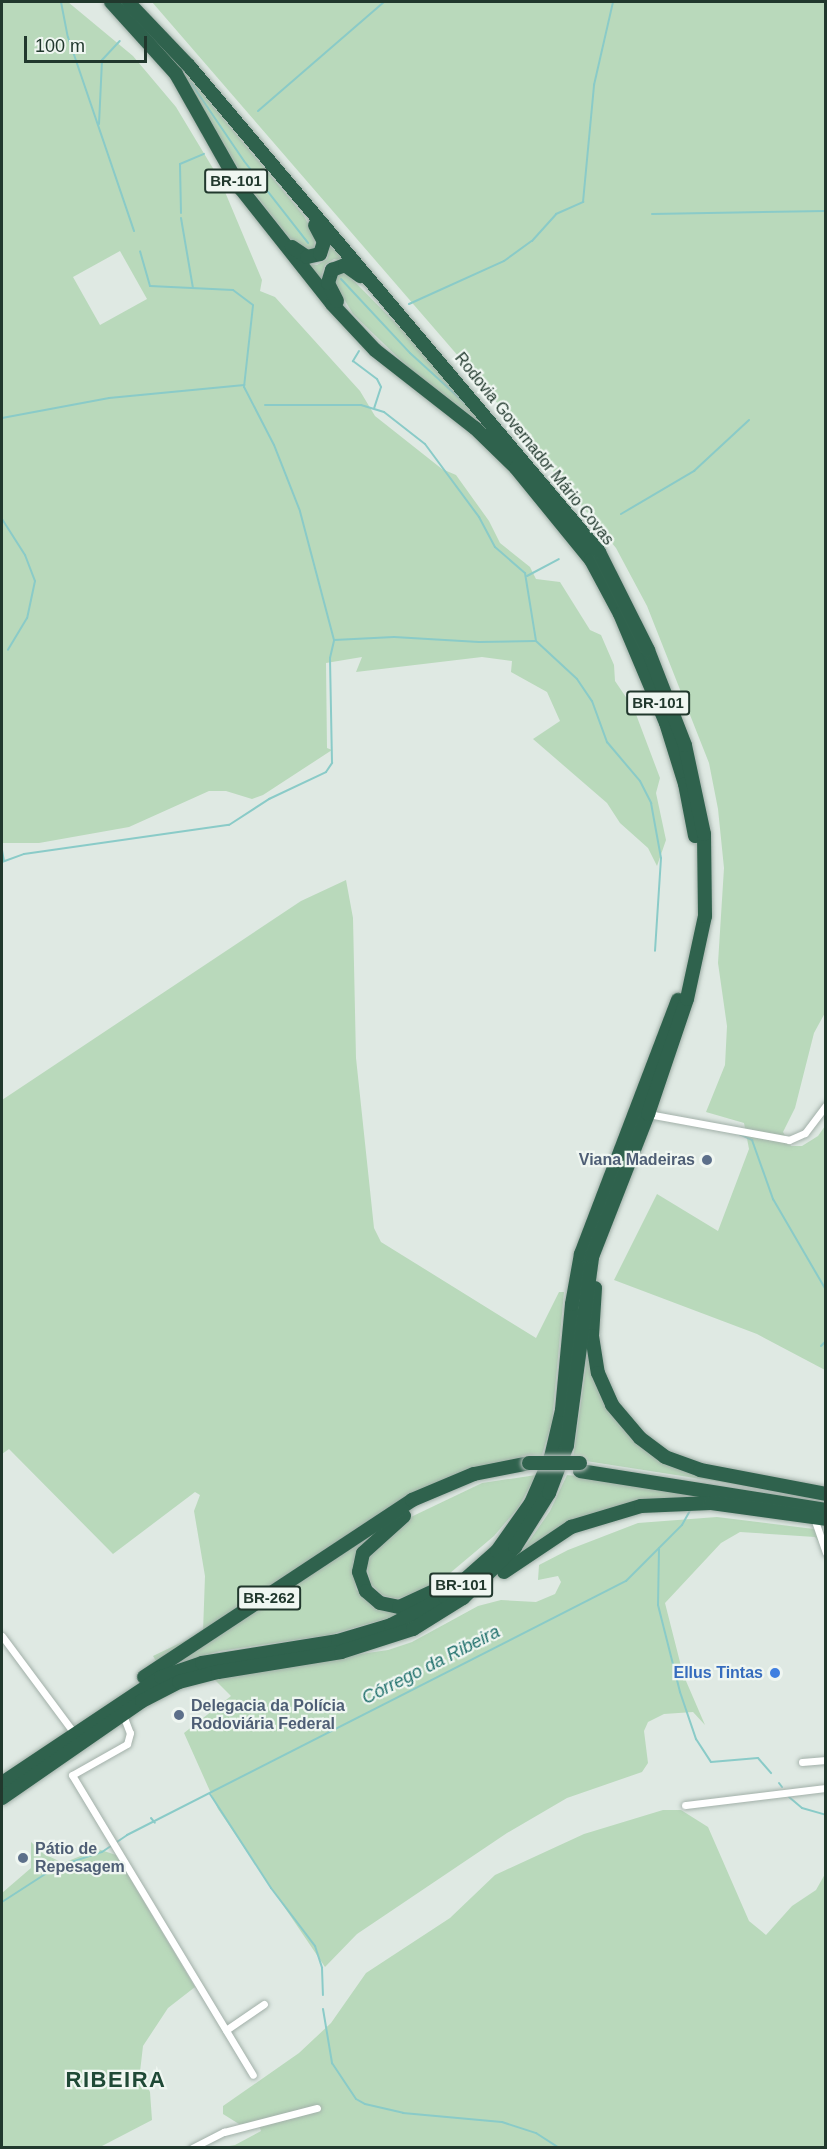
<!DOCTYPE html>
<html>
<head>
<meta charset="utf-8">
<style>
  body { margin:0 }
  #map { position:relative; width:827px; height:2149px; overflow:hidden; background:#dfe9e3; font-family:Helvetica,sans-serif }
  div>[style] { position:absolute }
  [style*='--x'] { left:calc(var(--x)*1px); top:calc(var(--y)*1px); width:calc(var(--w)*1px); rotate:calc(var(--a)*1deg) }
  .green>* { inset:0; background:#b9d9bb }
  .stream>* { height:2px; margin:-1px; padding:0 1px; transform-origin:1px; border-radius:1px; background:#8acbc8 }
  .roads { filter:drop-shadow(0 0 2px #a2b0a9) drop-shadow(0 0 2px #a2b0a9) }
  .street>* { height:7px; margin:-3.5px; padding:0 3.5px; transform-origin:3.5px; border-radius:3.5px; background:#fff }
  .highway>* { height:14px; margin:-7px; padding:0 7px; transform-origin:7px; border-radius:7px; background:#2f624d }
  .bridges { filter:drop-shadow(0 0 2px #bcc3c0) drop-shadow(0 0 2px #bcc3c0) }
  .highway-bridge>* { height:14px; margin:-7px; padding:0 7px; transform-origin:7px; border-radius:7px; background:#2f624d }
  .dots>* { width:16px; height:16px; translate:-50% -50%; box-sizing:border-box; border:3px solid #eff6f1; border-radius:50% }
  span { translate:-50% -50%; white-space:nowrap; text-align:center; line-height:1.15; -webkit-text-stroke:4.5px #eff6f1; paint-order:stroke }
  .shield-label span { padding:2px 4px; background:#eff6f1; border:2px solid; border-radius:4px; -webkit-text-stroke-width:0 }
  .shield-label { font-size:15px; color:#21382d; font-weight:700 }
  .street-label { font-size:16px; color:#21382d }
  .service-label { font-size:16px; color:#4e5e75; font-weight:700 }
  .right { translate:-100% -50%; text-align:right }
  .left { translate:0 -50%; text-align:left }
  .shop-label { font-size:16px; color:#366cbe; font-weight:700 }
  .water-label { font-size:18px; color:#20706c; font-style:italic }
  .district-label { font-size:22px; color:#1f4936; font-weight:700; letter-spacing:1.5px }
  .frame { position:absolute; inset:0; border:3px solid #21382d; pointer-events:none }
  .scale { position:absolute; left:24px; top:36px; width:123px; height:27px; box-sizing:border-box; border:3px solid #21382d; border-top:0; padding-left:8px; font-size:18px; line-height:21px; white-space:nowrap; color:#21382d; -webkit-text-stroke:4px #eff6f1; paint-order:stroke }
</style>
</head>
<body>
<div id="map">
  <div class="green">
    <i style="clip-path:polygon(evenodd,2px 2px,68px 2px,133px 56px,176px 107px,220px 180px,262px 280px,260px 291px,275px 297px,360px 391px,375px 416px,442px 469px,456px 475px,489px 521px,500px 543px,530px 567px,536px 579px,560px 582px,590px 630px,601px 635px,614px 665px,615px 681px,634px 709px,660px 778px,656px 793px,666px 840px,657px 866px,648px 848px,620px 823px,607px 803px,533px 739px,560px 721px,547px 692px,511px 672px,512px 661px,482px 657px,356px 672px,362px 657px,326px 663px,327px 748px,332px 750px,263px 795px,252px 799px,226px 791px,209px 791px,129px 827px,39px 843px,2px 843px,2px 2px,120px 251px,147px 299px,100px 325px,73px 277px,120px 251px)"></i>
    <i style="clip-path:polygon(152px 2px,825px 2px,826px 1011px,814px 1033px,795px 1108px,783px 1132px,791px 1146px,802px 1146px,818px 1136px,825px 1126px,825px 1370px,757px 1334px,614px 1280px,657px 1194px,718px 1231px,749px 1149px,744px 1123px,706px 1112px,725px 1065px,727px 1026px,718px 963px,724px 868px,718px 809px,709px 763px,647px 606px,616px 548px,472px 372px)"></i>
    <i style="clip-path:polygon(177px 63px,304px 216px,315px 237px,314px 248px,309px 250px,291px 240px,248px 185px)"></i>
    <i style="clip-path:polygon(331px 243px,345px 260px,334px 259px,325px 265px,320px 280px,305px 264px,317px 265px,327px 259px)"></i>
    <i style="clip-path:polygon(345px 272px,436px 364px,485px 426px,409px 368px,353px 314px,335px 284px,337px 275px)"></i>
    <i style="clip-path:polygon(346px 880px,353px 918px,356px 1058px,374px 1228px,381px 1242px,536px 1338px,559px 1292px,564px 1292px,552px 1422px,541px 1458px,468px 1471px,158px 1664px,153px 1656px,203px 1632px,205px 1576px,194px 1511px,200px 1495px,195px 1492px,113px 1554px,9px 1449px,2px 1454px,2px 1100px,301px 901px)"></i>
    <i style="clip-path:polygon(587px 1360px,591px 1360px,640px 1444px,792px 1493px,573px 1459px)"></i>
    <i style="clip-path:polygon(536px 1475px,518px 1508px,494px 1536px,437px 1584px,397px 1599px,382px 1595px,371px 1584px,367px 1567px,370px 1556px,385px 1537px,413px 1516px,482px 1483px)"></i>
    <i style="clip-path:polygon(567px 1475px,600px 1478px,793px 1508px,659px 1500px,521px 1553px,550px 1511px)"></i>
    <i style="clip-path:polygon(717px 1517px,822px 1530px,822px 1546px,815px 1537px,740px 1532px,721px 1543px,665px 1603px,683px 1674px,705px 1725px,693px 1712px,664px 1714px,648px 1722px,644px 1731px,648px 1763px,642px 1772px,567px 1798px,507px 1833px,357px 1934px,325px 1967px,218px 1809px,184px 1733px,231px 1696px,215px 1680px,231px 1673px,388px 1650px,412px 1642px,478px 1606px,501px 1600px,536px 1602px,555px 1594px,561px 1582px,558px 1576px,538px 1580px,539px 1565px,568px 1550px,638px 1523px)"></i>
    <i style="clip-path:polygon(367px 1537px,353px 1562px,356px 1589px,374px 1608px,399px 1615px,329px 1635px,220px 1651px,177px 1663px)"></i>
    <i style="clip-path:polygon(663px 1810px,681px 1810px,708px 1827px,749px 1921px,766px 1935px,792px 1906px,816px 1890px,825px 1874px,825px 2147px,218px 2148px,235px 2145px,261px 2131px,259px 2125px,239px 2124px,223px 2114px,223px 2106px,299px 2053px,331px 2023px,366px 1973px,450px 1918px,495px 1875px,584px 1834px)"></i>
    <i style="clip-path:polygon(31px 1842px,44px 1854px,63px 1863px,98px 1849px,116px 1855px,195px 1987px,168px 2008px,143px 2046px,140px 2072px,150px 2092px,152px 2120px,102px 2146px,2px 2148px,2px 1893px,31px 1868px)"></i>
  </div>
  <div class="stream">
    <i style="--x:61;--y:2;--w:36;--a:79"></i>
    <i style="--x:68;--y:37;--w:205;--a:71.2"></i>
    <i style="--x:191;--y:83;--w:94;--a:55.8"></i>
    <i style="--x:244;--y:161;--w:104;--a:52"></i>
    <i style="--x:258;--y:111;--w:167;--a:-40.9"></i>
    <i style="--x:99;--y:124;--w:64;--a:-87.3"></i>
    <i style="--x:102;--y:60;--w:26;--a:-47"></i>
    <i style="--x:181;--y:213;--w:49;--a:-91.2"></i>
    <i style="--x:180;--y:164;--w:26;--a:-23"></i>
    <i style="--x:652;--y:214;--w:174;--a:-1"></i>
    <i style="--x:181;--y:218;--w:71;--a:80.3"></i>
    <i style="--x:341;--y:279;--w:101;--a:47"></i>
    <i style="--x:410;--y:353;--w:76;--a:42.3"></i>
    <i style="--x:409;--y:304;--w:104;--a:-24.4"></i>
    <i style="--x:504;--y:261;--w:34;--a:-36"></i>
    <i style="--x:532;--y:241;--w:36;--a:-48"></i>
    <i style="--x:556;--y:214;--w:30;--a:-24"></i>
    <i style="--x:583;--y:202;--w:118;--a:-84.6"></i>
    <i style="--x:594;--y:85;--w:85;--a:-77.1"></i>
    <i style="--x:359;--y:351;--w:12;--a:121"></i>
    <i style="--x:353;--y:361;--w:30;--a:37"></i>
    <i style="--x:377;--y:379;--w:9;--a:63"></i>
    <i style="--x:381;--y:387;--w:22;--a:108"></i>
    <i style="--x:265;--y:405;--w:96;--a:0"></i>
    <i style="--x:361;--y:405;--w:24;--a:17"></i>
    <i style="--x:384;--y:412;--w:52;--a:38"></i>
    <i style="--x:425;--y:444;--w:91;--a:53.5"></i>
    <i style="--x:479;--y:517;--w:34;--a:62"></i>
    <i style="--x:495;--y:547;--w:40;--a:41"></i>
    <i style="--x:525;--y:573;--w:69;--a:80.8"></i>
    <i style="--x:536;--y:641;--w:56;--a:42.8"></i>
    <i style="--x:577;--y:679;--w:27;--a:56"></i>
    <i style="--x:592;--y:701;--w:44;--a:69.9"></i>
    <i style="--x:607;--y:742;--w:51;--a:49.8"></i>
    <i style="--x:640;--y:781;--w:25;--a:63"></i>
    <i style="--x:651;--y:803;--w:56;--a:79.7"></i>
    <i style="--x:661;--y:858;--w:93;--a:93.7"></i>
    <i style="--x:2;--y:418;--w:109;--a:-10.6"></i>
    <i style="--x:109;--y:398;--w:136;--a:-5.5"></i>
    <i style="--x:621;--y:514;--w:85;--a:-30.5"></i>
    <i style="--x:694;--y:471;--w:75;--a:-42.8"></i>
    <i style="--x:2;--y:519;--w:43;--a:57.4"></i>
    <i style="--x:25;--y:555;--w:28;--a:69"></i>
    <i style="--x:35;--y:581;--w:38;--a:102"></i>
    <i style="--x:27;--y:618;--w:37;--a:121"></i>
    <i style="--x:527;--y:576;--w:36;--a:-28"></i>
    <i style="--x:334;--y:640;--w:60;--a:-2.9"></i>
    <i style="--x:394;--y:637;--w:85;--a:3.4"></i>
    <i style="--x:479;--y:642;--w:57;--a:-1"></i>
    <i style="--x:2;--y:850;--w:11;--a:80"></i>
    <i style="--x:2;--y:862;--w:23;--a:-20"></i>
    <i style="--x:24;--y:854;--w:207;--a:-8.1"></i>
    <i style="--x:229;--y:825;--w:48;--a:-33"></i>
    <i style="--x:269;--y:799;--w:63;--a:-25.3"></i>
    <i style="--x:326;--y:772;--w:11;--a:-56"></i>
    <i style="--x:332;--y:763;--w:105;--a:-91.1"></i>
    <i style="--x:330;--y:658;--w:18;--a:-77"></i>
    <i style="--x:334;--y:640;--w:133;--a:-104.8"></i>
    <i style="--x:300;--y:511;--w:71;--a:-111.5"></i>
    <i style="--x:274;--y:445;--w:65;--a:-117.3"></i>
    <i style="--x:244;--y:387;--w:82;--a:-83.7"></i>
    <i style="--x:253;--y:305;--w:25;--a:-143"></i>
    <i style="--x:233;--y:290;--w:83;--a:-177.2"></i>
    <i style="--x:150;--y:286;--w:36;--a:-106"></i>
    <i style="--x:737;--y:1133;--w:17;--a:25"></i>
    <i style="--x:752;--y:1140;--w:63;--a:70.4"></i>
    <i style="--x:773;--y:1199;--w:105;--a:59.8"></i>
    <i style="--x:821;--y:1346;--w:7;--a:-45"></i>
    <i style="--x:659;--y:1548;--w:57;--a:91"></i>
    <i style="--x:658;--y:1605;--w:90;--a:75.8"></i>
    <i style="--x:680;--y:1692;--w:50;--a:71.2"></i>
    <i style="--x:696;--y:1739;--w:27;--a:57"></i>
    <i style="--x:711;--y:1762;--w:47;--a:-4.9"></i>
    <i style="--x:758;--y:1758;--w:20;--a:49"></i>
    <i style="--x:779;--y:1783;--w:5;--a:53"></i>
    <i style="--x:210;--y:1794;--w:112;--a:57"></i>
    <i style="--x:271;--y:1888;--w:73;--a:52.8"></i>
    <i style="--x:315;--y:1946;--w:23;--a:72"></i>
    <i style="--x:322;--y:1968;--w:27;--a:88"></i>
    <i style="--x:789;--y:1797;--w:17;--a:40"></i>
    <i style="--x:802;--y:1808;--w:25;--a:16"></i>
    <i style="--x:151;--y:1818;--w:6;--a:51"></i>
    <i style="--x:2;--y:1902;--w:64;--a:-32.9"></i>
    <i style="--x:56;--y:1867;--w:48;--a:-18.1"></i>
    <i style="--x:102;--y:1852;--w:30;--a:-34"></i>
    <i style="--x:127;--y:1835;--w:560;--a:-26.98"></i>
    <i style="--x:626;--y:1581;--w:79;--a:-45"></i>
    <i style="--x:682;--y:1525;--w:18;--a:-61"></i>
    <i style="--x:323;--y:2009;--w:55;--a:80.5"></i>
    <i style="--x:332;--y:2063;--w:43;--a:56.3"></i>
    <i style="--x:356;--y:2099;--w:10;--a:29"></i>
    <i style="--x:365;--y:2104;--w:39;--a:13"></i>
    <i style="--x:403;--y:2113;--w:99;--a:5.2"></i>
    <i style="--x:502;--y:2122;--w:36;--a:18"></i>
    <i style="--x:536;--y:2133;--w:27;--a:33"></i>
  </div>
  <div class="roads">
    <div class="street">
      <i style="--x:648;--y:1114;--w:143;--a:10.4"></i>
      <i style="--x:789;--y:1140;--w:17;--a:-24"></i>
      <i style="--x:805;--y:1133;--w:35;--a:-53"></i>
      <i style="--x:814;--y:1518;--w:37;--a:71"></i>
      <i style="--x:2;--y:1636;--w:116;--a:53.4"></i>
      <i style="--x:123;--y:1715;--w:19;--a:69"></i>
      <i style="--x:130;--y:1733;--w:11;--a:105"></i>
      <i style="--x:127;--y:1744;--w:63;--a:150.6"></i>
      <i style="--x:72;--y:1775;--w:350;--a:58.9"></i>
      <i style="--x:802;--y:1762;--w:24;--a:-5"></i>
      <i style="--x:685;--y:1805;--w:142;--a:-6.9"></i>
      <i style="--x:226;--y:2030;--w:46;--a:-34.4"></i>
      <i style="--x:192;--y:2148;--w:36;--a:-27"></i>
      <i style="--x:224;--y:2132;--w:96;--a:-14.5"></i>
    </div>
    <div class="highway">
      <i style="--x:111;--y:2;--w:97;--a:47.9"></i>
      <i style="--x:176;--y:74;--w:132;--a:60.5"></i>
      <i style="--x:241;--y:189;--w:147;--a:51.6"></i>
      <i style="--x:332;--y:304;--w:63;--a:46.9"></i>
      <i style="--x:375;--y:350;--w:127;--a:38"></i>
      <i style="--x:475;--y:428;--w:57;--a:44.3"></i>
      <i style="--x:516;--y:468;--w:119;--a:50.8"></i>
      <i style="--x:591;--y:560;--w:61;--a:61.8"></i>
      <i style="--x:620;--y:614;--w:118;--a:67.1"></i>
      <i style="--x:666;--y:723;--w:64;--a:72.7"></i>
      <i style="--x:685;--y:784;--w:53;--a:79.1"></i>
      <i style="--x:292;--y:247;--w:18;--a:34"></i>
      <i style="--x:307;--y:257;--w:13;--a:-13"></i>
      <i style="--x:320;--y:254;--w:13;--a:-72"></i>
      <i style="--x:324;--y:242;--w:19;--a:-118"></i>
      <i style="--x:337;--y:301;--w:20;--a:-117"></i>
      <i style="--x:328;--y:283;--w:14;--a:-73"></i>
      <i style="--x:332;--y:270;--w:14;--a:-21"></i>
      <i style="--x:345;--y:265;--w:19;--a:36"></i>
      <i style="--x:595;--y:1288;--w:48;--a:93.6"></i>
      <i style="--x:592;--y:1336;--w:37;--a:81"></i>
      <i style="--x:598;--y:1373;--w:35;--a:66"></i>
      <i style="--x:612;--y:1405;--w:43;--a:49.7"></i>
      <i style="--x:640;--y:1438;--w:31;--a:37"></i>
      <i style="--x:665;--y:1457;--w:37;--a:20"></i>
      <i style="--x:700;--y:1470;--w:128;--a:10.8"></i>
      <i style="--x:580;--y:1471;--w:249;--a:9"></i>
      <i style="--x:404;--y:1516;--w:55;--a:137.9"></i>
      <i style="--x:363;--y:1553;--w:19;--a:102"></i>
      <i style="--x:359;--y:1572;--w:20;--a:70"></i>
      <i style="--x:366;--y:1591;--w:18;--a:41"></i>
      <i style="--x:380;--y:1603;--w:19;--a:12"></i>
      <i style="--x:399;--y:1607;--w:53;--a:-24.6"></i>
      <i style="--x:504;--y:1572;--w:81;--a:-33.9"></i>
      <i style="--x:571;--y:1527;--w:73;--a:-16.7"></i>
      <i style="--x:641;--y:1506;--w:70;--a:-2.5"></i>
      <i style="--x:711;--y:1503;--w:116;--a:7.9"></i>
      <i style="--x:144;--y:1677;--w:321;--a:-33.4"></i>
      <i style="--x:412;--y:1500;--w:67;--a:-22.8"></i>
      <i style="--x:474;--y:1474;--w:56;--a:-11.3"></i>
      <i style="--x:2;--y:1783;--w:191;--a:-33.7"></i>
      <i style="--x:161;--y:1677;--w:43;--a:-18.9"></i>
      <i style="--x:202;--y:1663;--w:138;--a:-9.2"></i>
      <i style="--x:338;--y:1641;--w:55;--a:-16.8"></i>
      <i style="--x:391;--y:1625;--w:61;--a:-27.4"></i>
      <i style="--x:445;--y:1597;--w:69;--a:-41.5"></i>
      <i style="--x:497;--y:1551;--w:59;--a:-54.7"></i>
      <i style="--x:531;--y:1503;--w:50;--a:-66.5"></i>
      <i style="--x:551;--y:1457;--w:48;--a:-76.8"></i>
      <i style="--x:562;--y:1410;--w:106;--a:-84.6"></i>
      <i style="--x:572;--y:1304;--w:51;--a:-79.8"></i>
      <i style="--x:581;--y:1254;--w:272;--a:-69.1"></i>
      <i style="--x:2;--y:1798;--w:170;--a:-34.7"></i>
      <i style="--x:142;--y:1701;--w:42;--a:-27.2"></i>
      <i style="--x:179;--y:1682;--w:40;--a:-14.4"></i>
      <i style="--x:218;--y:1672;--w:125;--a:-9.2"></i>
      <i style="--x:341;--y:1652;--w:76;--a:-17.7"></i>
      <i style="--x:413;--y:1629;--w:59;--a:-31.8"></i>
      <i style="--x:463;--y:1598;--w:73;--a:-44.4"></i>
      <i style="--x:515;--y:1547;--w:64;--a:-57.8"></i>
      <i style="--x:549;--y:1493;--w:51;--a:-69.4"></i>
      <i style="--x:567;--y:1445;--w:190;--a:-82.4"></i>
      <i style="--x:592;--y:1257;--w:154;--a:-68.6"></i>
      <i style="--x:648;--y:1114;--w:121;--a:-71.3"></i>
      <i style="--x:687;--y:999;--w:85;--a:-77.8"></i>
      <i style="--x:705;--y:916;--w:82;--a:-90.7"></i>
      <i style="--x:704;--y:834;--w:91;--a:-102.1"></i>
      <i style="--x:685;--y:745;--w:102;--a:-111.3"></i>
      <i style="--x:648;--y:650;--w:110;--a:-116.6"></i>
      <i style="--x:599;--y:552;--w:636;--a:-130.15"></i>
      <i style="--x:189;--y:66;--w:88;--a:-133.6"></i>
    </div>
  </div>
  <div class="bridges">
    <div class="highway-bridge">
      <i style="--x:529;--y:1463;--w:51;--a:0"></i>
    </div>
  </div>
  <div class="dots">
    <i style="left:707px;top:1160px;background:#5c6f8a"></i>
    <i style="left:775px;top:1673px;background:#3f7fe0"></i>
    <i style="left:179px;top:1715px;background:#5c6f8a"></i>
    <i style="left:23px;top:1858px;background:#5c6f8a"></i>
  </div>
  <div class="shield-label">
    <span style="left:236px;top:181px">BR-101</span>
    <span style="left:658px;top:703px">BR-101</span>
    <span style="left:461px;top:1585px">BR-101</span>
    <span style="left:269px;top:1598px">BR-262</span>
  </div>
  <div class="street-label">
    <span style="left:534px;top:449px;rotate:51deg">Rodovia Governador Mário Covas</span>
  </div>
  <div class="service-label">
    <span class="right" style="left:695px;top:1160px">Viana Madeiras</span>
    <span class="left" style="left:191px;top:1715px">Delegacia da Polícia<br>Rodoviária Federal</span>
    <span class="left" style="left:35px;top:1858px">Pátio de<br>Repesagem</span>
  </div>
  <div class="shop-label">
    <span class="right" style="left:763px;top:1673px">Ellus Tintas</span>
  </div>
  <div class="water-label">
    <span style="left:431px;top:1665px;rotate:-27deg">Córrego da Ribeira</span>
  </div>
  <div class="district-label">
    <span style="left:116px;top:2080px">RIBEIRA</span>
  </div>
  <div class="frame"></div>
  <div class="scale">100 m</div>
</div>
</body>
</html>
